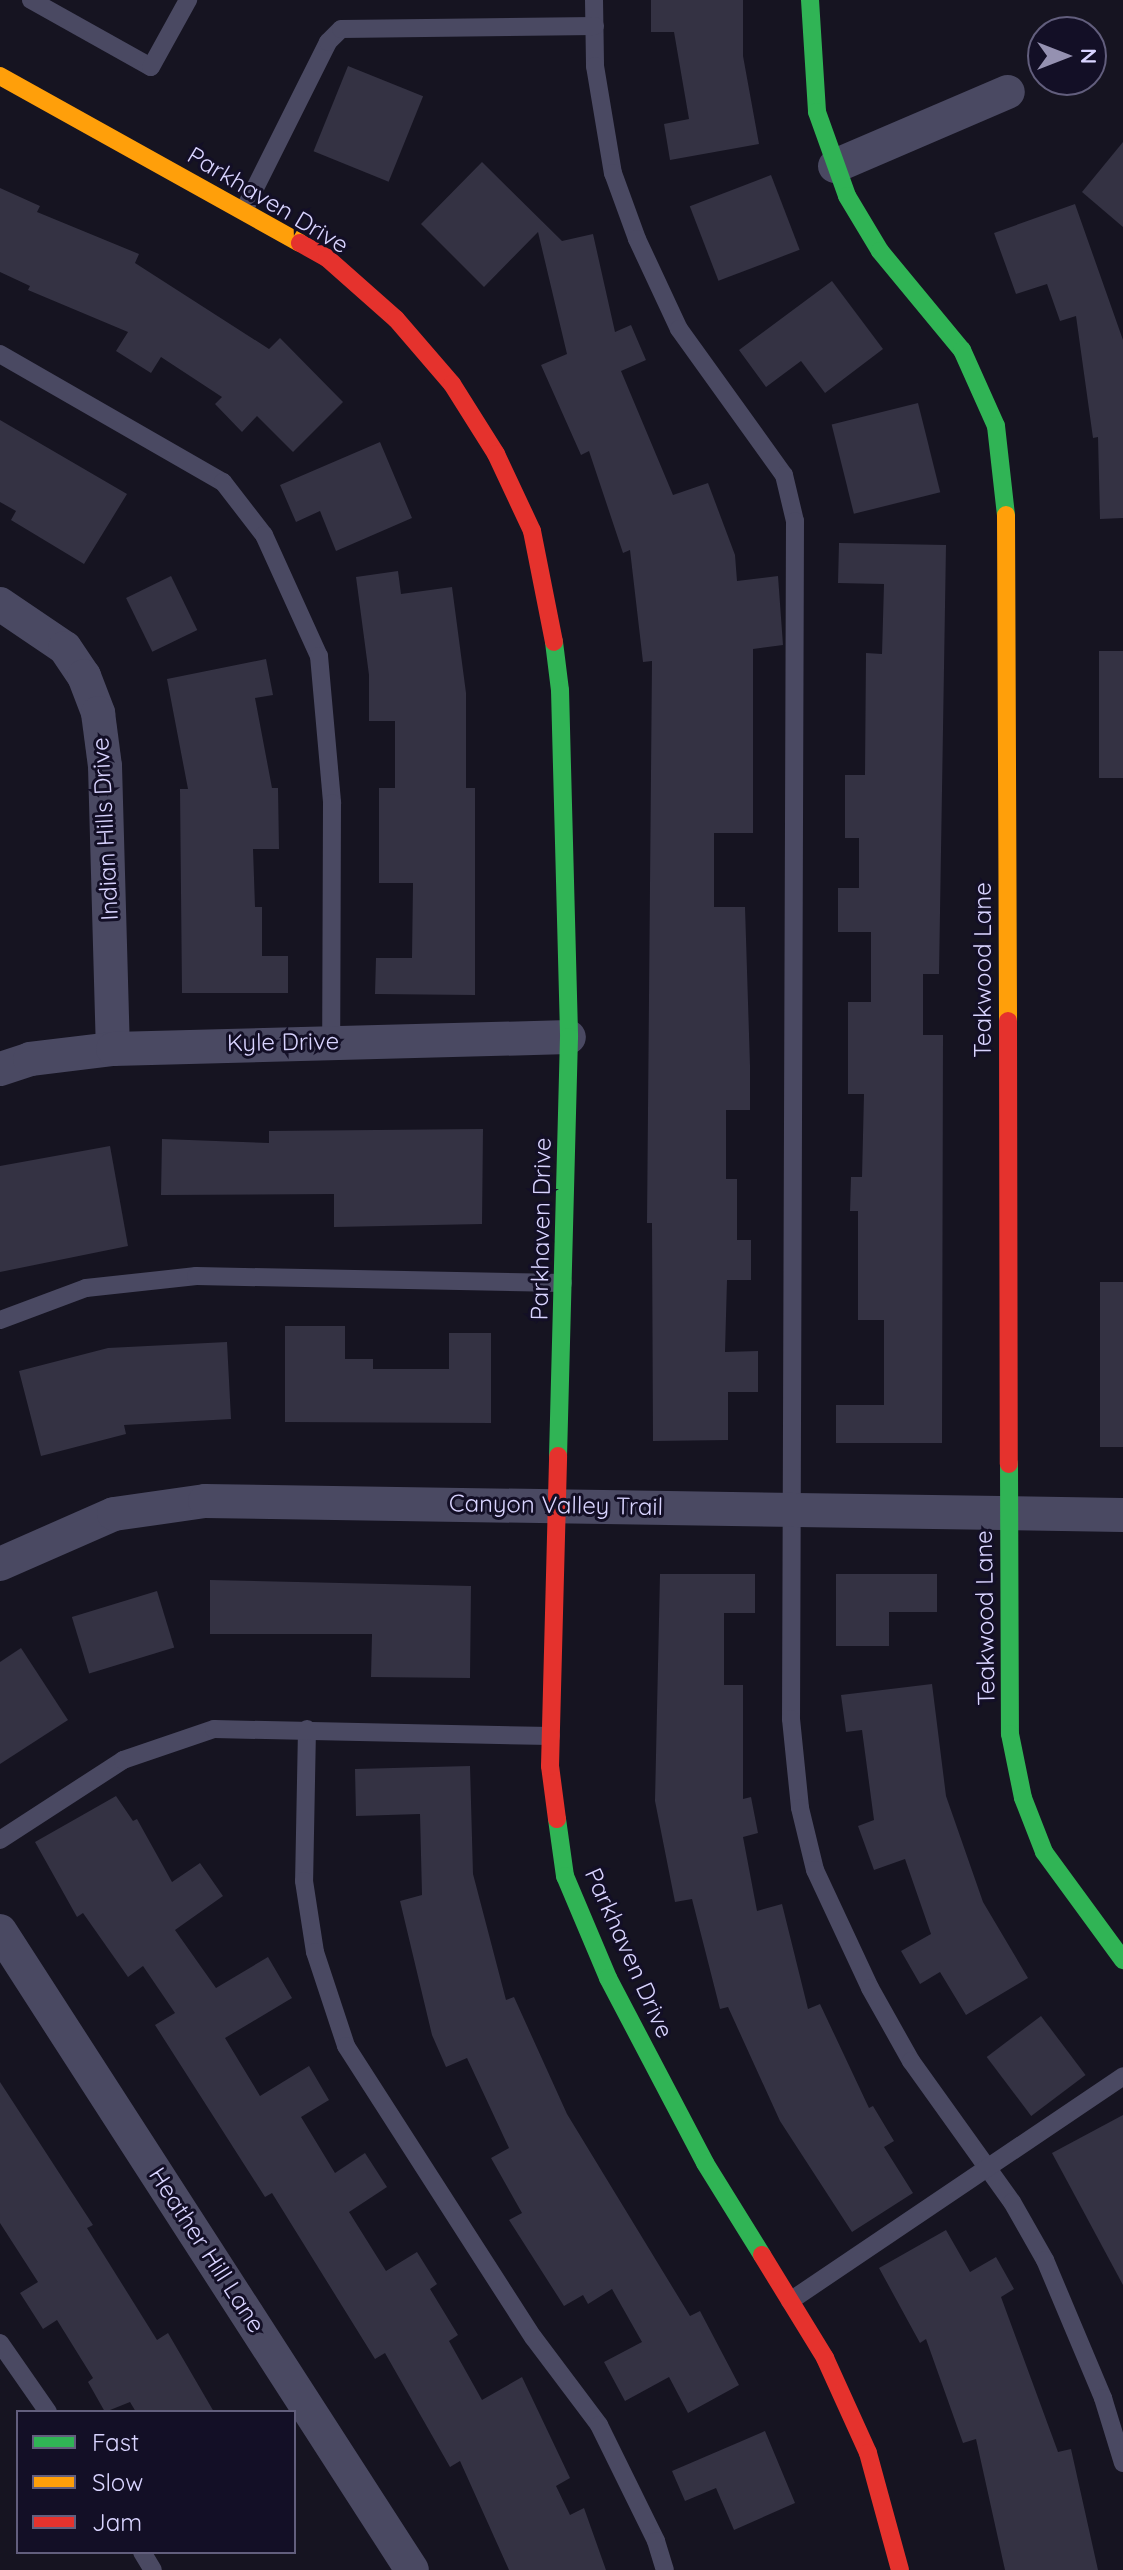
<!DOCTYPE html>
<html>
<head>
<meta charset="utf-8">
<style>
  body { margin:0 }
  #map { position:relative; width:1123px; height:2570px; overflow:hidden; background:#161421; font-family:Quicksand,sans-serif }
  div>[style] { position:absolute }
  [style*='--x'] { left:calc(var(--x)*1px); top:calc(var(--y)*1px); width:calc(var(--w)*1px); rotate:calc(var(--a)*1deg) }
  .building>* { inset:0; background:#343243; transform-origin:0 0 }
  .lane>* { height:18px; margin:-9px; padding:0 9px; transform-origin:9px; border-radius:9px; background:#4a4962 }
  .street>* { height:34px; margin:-17px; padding:0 17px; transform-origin:17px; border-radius:17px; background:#4a4962 }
  .fast>* { height:18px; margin:-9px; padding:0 9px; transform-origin:9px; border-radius:9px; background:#30b455 }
  .slow>* { height:18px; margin:-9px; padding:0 9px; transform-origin:9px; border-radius:9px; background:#ff9f0a }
  .jam>* { height:18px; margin:-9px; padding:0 9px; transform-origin:9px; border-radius:9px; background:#e5322d }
  span { translate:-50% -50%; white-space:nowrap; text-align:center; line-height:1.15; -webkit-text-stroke:6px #130f26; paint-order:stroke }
  .street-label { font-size:24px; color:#d9d4ff }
  .legend { position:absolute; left:16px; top:2410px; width:280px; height:144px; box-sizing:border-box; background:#130f26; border:2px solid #625e7d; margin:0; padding:10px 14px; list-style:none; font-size:24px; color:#d9d4ff }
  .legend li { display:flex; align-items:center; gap:16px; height:40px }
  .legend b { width:40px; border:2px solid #625e7d }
  .north { position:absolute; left:1027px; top:16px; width:80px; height:80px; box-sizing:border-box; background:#130f26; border:2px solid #625e7d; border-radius:50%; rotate:90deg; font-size:22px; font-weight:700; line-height:32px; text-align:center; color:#d9d4ff }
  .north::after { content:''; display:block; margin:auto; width:28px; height:36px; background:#9591b1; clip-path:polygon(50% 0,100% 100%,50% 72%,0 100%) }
</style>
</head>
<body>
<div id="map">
  <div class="building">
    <i style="clip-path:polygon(651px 0,743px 0,743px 56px,759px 144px,670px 160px,664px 124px,689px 119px,674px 32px,651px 32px)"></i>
    <i style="left:348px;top:66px;width:81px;height:92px;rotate:22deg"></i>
    <i style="clip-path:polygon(1123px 142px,1123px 227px,1082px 192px)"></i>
    <i style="clip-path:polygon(482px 162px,562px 241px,593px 234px,615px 332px,631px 325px,646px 360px,621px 371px,673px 495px,708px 483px,735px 555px,737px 581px,778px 576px,783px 645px,753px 649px,753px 833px,714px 833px,714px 907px,745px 907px,750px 1066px,750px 1110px,726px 1110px,726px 1179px,737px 1179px,737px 1240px,751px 1240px,751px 1280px,727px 1280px,725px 1352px,758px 1351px,758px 1392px,728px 1392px,728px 1440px,653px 1441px,652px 1223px,647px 1223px,652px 661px,643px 662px,630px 550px,623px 553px,589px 451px,581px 455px,541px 365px,567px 354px,538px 232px,484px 287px,421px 224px)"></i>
    <i style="left:771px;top:175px;width:80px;height:87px;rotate:69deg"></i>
    <i style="clip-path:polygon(0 188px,40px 206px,37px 212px,139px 254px,135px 263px,269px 349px,280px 338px,343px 402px,293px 452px,257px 416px,242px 432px,215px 404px,222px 397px,161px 357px,151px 373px,116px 351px,128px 332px,28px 290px,30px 286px,0 272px)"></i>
    <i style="clip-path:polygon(1075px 204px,1123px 340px,1123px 518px,1100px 519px,1098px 437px,1093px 438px,1076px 316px,1060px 321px,1047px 284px,1016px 294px,994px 233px)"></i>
    <i style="clip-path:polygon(832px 281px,883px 349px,825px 393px,801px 361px,766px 387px,739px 350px)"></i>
    <i style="left:918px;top:403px;width:92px;height:89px;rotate:76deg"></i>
    <i style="clip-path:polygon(0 420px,127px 494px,84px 564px,11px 520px,16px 511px,0 502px)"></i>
    <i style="clip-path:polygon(380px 442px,412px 518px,336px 551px,320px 511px,296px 522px,280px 485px)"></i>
    <i style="clip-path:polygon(839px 543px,946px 545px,939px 974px,923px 974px,923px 1035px,943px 1035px,942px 1443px,836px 1443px,836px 1405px,884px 1405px,884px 1320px,858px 1320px,858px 1211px,850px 1211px,851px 1177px,862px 1177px,864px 1094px,848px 1094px,848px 1002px,871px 1002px,871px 932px,838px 932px,838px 888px,859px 888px,859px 838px,845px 838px,845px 775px,865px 775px,866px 653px,882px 654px,884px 584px,838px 583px)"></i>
    <i style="clip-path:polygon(398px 571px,401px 594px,452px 587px,466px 693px,466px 788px,475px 788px,475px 995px,375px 994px,376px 958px,412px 958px,413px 883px,379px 883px,379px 788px,395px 788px,395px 721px,369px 721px,369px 675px,356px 577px)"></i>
    <i style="left:171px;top:576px;width:60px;height:50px;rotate:64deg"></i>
    <i style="left:1099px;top:651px;width:24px;height:127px"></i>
    <i style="clip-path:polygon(266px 659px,273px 695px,255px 698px,272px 788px,278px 788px,279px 849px,253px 849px,255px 907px,262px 907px,262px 956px,288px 956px,288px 993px,182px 993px,180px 789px,188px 789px,167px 679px)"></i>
    <i style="clip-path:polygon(483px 1129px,482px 1224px,334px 1227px,334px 1194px,161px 1195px,162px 1139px,269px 1143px,269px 1131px)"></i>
    <i style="clip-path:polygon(110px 1146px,128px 1246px,0 1272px,0 1166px)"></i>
    <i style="left:1100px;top:1282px;width:23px;height:165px"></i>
    <i style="clip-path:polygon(285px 1326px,345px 1326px,345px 1359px,373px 1359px,373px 1369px,449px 1369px,449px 1333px,491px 1333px,491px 1423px,285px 1422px)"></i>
    <i style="clip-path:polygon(227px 1342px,231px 1419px,124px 1425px,126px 1434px,41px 1456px,19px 1371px,108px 1348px)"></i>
    <i style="clip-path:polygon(660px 1574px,755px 1574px,755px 1613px,724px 1613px,724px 1685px,743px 1685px,743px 1799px,751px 1797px,758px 1833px,743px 1837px,757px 1911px,782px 1904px,808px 2009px,820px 2004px,869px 2108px,873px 2106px,894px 2141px,884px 2147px,913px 2193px,852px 2232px,780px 2121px,728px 2007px,720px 2009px,692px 1899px,675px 1902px,655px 1801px)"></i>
    <i style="clip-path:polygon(836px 1574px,937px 1574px,937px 1612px,889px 1612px,889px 1646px,836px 1646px)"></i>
    <i style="clip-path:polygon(210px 1580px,471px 1586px,470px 1678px,371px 1677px,372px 1634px,210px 1634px)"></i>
    <i style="left:157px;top:1591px;width:59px;height:89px;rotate:73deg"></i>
    <i style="clip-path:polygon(21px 1648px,68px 1720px,0 1764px,0 1662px)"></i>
    <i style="clip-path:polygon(932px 1684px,946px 1796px,983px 1902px,1028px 1978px,966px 2015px,940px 1972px,920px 1984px,901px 1951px,931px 1934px,905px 1859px,874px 1870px,858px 1826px,874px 1820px,862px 1730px,846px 1732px,841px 1695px)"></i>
    <i style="clip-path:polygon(470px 1766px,473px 1874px,506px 2000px,514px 1997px,567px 2114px,690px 2316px,700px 2311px,739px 2385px,688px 2413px,669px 2377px,625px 2401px,604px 2362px,642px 2342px,612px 2289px,588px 2304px,583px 2295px,564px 2306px,509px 2220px,522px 2213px,491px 2158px,509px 2148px,467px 2058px,446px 2067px,432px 2035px,400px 1901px,422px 1895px,420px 1814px,356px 1816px,355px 1769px)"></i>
    <i style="clip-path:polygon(116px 1796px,133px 1821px,137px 1819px,172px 1882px,200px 1863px,223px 1896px,175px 1930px,216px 1988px,268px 1957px,292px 1998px,225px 2038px,260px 2096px,309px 2066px,329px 2100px,301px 2117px,335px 2173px,365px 2153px,387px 2187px,349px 2212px,386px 2271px,417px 2252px,437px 2284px,430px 2289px,458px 2335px,449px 2341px,482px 2400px,522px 2377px,570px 2478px,556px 2486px,570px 2515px,584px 2508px,606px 2570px,509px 2570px,460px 2461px,450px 2467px,385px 2353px,375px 2359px,272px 2193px,265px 2197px,155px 2025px,175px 2013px,143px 1966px,128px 1977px,83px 1913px,77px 1917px,35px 1842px)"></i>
    <i style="left:1041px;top:2016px;width:74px;height:68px;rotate:53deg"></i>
    <i style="clip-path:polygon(0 2082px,93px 2225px,87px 2228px,157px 2340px,168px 2333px,214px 2412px,136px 2412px,130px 2402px,105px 2412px,88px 2382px,93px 2378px,57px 2320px,43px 2329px,20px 2293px,38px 2282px,0 2223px)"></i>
    <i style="clip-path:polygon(1123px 2115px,1123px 2285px,1052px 2153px)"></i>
    <i style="clip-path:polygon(946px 2230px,970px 2272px,996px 2257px,1014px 2289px,1001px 2297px,1058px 2452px,1071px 2449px,1098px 2570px,1005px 2570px,976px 2439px,963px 2443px,926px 2339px,920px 2343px,879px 2268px)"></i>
    <i style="clip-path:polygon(765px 2431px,795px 2503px,734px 2530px,716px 2488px,685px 2501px,672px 2471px)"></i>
  </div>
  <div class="lane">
    <i style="--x:31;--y:0;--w:137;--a:29.2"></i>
    <i style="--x:151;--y:67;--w:77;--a:-61.1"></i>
    <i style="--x:594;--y:0;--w:66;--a:89.1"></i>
    <i style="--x:595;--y:66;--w:109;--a:80.5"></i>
    <i style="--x:613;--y:173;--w:70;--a:70"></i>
    <i style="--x:637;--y:239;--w:99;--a:65"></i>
    <i style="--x:679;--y:329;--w:180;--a:54.3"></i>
    <i style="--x:784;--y:475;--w:47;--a:76.6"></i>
    <i style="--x:795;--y:521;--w:1198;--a:90.19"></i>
    <i style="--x:791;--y:1719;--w:89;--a:84.2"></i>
    <i style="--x:800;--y:1808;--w:64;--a:76.4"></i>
    <i style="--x:815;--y:1870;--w:130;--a:65"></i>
    <i style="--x:870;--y:1988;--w:84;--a:60.7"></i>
    <i style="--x:911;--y:2061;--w:173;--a:54.4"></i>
    <i style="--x:1012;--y:2202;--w:67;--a:60.4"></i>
    <i style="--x:1045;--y:2260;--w:150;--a:67.2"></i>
    <i style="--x:1103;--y:2398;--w:68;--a:72.9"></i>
    <i style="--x:244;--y:210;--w:188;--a:-63.4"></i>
    <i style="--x:328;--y:42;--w:18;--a:-45"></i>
    <i style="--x:341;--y:29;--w:254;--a:-0.7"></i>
    <i style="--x:0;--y:354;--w:257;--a:29.9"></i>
    <i style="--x:223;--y:482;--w:67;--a:52.3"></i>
    <i style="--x:264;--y:535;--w:133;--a:65.6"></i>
    <i style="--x:319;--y:656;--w:148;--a:84.9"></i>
    <i style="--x:332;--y:803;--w:238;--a:90.2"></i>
    <i style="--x:0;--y:1320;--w:92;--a:-20.4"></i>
    <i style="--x:86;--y:1288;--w:111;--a:-6.2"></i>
    <i style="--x:196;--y:1276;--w:367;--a:1.1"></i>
    <i style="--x:307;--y:1729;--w:152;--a:91.1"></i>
    <i style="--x:304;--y:1881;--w:72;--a:81.2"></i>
    <i style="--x:315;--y:1952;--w:99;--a:71.7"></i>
    <i style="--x:346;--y:2046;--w:346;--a:57.3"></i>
    <i style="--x:533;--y:2337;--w:110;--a:53.1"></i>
    <i style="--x:599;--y:2425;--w:129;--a:63.8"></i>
    <i style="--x:656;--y:2541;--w:30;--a:73"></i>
    <i style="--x:0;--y:1840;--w:147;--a:-33"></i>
    <i style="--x:123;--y:1760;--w:96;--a:-18.8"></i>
    <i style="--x:214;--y:1729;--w:337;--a:1.2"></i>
    <i style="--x:790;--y:2301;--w:402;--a:-34"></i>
    <i style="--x:0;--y:2343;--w:84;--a:55.2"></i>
    <i style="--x:142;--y:2552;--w:21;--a:59"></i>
  </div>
  <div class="street">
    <i style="--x:835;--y:166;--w:188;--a:-23.2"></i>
    <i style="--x:0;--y:604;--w:78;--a:34.1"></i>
    <i style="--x:65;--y:648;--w:34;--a:56"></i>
    <i style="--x:84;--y:676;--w:40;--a:69"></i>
    <i style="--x:98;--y:713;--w:53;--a:82.5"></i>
    <i style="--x:105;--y:766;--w:283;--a:88.4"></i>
    <i style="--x:0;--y:1069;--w:32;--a:-18"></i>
    <i style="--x:30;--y:1059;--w:84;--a:-6.9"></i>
    <i style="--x:113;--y:1049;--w:456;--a:-1.5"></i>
    <i style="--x:0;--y:1564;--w:124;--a:-23.7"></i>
    <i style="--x:114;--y:1514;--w:92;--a:-8.1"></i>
    <i style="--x:205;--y:1501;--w:918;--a:0.87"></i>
    <i style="--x:0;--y:1931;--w:760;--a:57.19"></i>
  </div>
  <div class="fast">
    <i style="--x:810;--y:0;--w:112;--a:86.4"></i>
    <i style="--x:817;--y:112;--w:89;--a:70.3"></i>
    <i style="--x:847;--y:196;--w:64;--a:59"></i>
    <i style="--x:880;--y:251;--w:129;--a:50.4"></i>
    <i style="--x:962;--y:350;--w:83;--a:65.9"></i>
    <i style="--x:996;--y:426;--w:90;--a:83.6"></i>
    <i style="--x:554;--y:642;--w:48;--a:82.9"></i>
    <i style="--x:560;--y:690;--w:347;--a:88.5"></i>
    <i style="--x:569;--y:1037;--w:419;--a:91.5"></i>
    <i style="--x:1009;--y:1464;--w:270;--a:89.8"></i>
    <i style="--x:1010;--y:1734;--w:65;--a:78.5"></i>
    <i style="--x:1023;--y:1798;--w:58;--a:68.7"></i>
    <i style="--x:1044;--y:1852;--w:134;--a:53.8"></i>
    <i style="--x:557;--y:1819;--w:58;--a:82"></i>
    <i style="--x:565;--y:1876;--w:111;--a:67.1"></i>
    <i style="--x:608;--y:1978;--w:209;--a:62.3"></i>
    <i style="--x:705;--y:2163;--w:108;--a:58.2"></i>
  </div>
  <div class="slow">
    <i style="--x:0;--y:76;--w:343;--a:29.1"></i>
    <i style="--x:1006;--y:515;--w:506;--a:89.77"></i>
  </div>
  <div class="jam">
    <i style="--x:300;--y:243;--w:31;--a:29"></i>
    <i style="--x:327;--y:258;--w:92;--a:41.5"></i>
    <i style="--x:396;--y:319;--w:86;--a:49.3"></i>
    <i style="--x:452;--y:384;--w:83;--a:57.8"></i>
    <i style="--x:496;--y:454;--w:85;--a:64.9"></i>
    <i style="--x:532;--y:531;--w:113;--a:78.8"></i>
    <i style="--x:1008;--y:1021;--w:443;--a:89.9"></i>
    <i style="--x:557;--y:1819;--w:53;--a:-97.5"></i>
    <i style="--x:550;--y:1766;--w:310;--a:-88.5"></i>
    <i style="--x:762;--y:2255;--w:121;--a:58.5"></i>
    <i style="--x:825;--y:2358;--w:104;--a:65.6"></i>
    <i style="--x:868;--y:2453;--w:121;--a:74.7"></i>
  </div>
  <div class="street-label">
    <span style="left:268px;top:200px;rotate:31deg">Parkhaven Drive</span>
    <span style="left:105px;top:829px;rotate:-93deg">Indian Hills Drive</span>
    <span style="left:983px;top:970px;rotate:-90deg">Teakwood Lane</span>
    <span style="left:283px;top:1042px;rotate:-1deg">Kyle Drive</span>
    <span style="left:541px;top:1229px;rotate:-89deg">Parkhaven Drive</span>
    <span style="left:556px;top:1505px;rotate:1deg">Canyon Valley Trail</span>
    <span style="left:985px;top:1618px;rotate:-91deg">Teakwood Lane</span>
    <span style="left:629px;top:1953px;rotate:66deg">Parkhaven Drive</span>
    <span style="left:207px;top:2250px;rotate:57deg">Heather Hill Lane</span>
  </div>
  <ul class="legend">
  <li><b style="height:10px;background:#30b455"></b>Fast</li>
  <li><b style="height:10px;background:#ff9f0a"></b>Slow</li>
  <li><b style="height:10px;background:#e5322d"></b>Jam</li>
  </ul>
  <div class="north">N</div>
</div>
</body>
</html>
